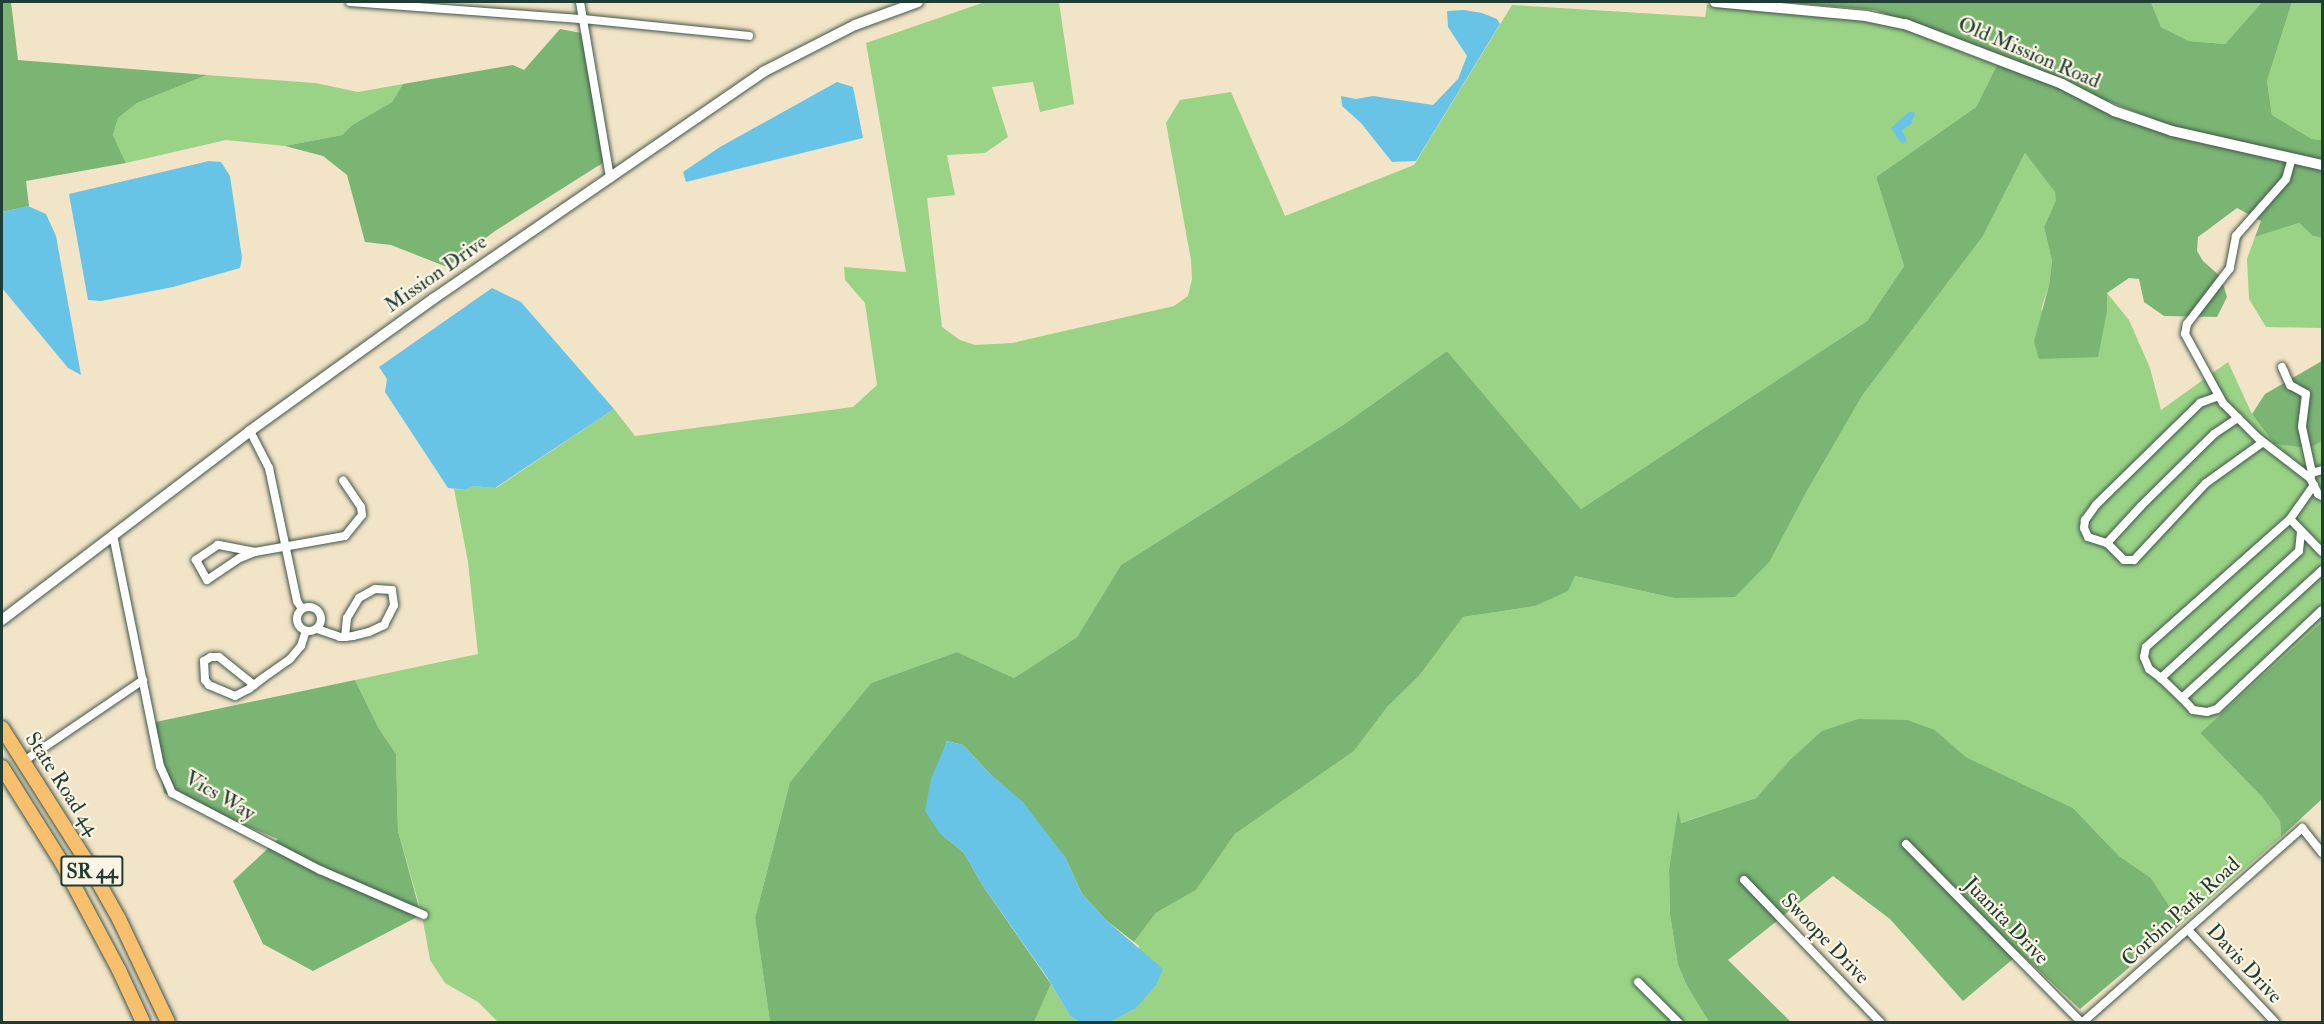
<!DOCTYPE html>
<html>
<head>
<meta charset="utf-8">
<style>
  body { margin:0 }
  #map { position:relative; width:2324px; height:1024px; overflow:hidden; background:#f2e4c7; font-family:"IM FELL Double Pica",serif }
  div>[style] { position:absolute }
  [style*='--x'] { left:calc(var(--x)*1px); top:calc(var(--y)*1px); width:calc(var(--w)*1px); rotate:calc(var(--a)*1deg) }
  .green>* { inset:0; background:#9ad386 }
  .forest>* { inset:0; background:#7bb573 }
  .water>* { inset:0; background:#68c4e6 }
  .roads { filter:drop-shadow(0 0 2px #3f564a) drop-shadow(0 0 2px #3f564a) }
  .minor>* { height:8px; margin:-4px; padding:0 4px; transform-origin:4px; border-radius:4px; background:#fff }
  .minor>.ring { margin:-4px; padding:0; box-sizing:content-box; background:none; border:8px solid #fff; border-radius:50% }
  .tertiary>* { height:10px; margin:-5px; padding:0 5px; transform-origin:5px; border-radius:5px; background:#fff }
  .primary>* { height:14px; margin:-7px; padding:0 7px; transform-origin:7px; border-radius:7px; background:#f8bf6c }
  span { translate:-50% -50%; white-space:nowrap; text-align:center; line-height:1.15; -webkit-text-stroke:4.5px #fcf5e5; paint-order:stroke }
  .shield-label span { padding:2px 4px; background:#fcf5e5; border:2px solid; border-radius:4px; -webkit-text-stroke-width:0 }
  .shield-label { font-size:20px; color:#1f3d34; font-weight:700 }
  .street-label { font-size:21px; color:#1f3d34 }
  .frame { position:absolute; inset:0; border:3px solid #1f3d34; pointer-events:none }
</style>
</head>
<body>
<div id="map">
  <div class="green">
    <i style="clip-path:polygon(985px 2px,1059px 2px,1074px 104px,1040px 112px,1033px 82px,992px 87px,1008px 137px,985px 153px,947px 155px,955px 195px,927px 198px,942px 327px,960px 340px,975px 345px,1012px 343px,1174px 306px,1188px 296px,1192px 279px,1191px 260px,1166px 123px,1180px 100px,1231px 92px,1285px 216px,1414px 165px,1512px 5px,1705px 17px,1707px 5px,1865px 20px,1903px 28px,1997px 65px,1976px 107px,1876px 177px,1904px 266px,1867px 321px,1581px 509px,1447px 351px,1343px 425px,1121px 565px,1077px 637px,1014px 678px,957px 652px,871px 683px,790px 782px,755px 918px,770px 1022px,498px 1022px,478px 1002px,445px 983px,430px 960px,422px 915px,398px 831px,396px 754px,378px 727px,355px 680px,478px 654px,468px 562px,454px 489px,466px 490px,472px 486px,496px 488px,614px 409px,635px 436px,853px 407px,877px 385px,865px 303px,845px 280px,844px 267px,906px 272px,866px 43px)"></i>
    <i style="clip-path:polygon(2151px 2px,2262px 2px,2225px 44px,2189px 41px,2161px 27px)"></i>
    <i style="clip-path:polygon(2292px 2px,2322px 2px,2322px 140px,2312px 139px,2272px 115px,2267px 81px)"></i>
    <i style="clip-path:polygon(207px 75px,315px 83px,358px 92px,403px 84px,392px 102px,352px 125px,342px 135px,285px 146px,226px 140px,126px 163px,113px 135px,118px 118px,137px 103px)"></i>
    <i style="clip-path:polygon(2025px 153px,2056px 192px,2056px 200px,2044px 227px,2052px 261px,2049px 285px,2041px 310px,2107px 293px,2129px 320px,2150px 368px,2161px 410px,2228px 362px,2252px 414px,2310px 448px,2322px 441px,2322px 622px,2200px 733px,2262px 797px,2280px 821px,2281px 837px,2181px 924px,2151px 878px,2119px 856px,2073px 808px,1966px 757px,1935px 730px,1789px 761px,1756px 798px,1680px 823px,1678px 813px,1669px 869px,1670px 915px,1678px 965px,1687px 986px,1709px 1022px,1110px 1022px,1135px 1009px,1139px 946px,1134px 942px,1156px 913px,1196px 890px,1235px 834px,1354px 751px,1388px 706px,1419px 676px,1463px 617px,1535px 606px,1575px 576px,1674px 598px,1770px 561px,1807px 491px,1862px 396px,1983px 236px)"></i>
    <i style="clip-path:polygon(2299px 223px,2313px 236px,2322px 238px,2322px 328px,2266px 327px,2249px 299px,2247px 259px,2255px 237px)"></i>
    <i style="clip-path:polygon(1051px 984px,1070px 1016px,1079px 1022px,1034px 1022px)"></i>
  </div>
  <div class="forest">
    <i style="clip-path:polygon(2px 2px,11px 2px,18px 60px,207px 75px,137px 103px,118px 118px,113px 135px,126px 163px,26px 181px,29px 206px,2px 212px)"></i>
    <i style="clip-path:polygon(1783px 2px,2151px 2px,2161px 27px,2189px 41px,2225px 44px,2262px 2px,2292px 2px,2267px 81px,2272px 115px,2312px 139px,2322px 140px,2322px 160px,2174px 127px,1875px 10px)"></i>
    <i style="clip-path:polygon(560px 29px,581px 33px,609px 159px,495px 231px,447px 267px,391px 245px,365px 242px,347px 175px,323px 156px,285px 146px,342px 135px,352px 125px,392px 102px,403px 84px,513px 65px,524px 70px)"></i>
    <i style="clip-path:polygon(1997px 65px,2059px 88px,2112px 115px,2322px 170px,2322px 238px,2313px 236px,2299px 223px,2255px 237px,2261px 221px,2237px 208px,2198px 237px,2197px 251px,2203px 261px,2221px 277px,2227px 297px,2217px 317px,2164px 316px,2144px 302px,2139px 279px,2129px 278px,2107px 293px,2107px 311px,2098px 357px,2039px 359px,2034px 342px,2049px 285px,2052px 261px,2044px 227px,2056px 200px,2055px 192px,2025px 153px,1983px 236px,1862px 396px,1807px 491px,1770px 561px,1735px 597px,1674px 598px,1575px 576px,1568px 591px,1535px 606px,1463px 617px,1419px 676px,1388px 706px,1354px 751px,1235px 834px,1196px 890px,1156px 913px,1134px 942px,1107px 921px,1082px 894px,1065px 857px,988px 772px,963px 745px,947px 741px,942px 755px,939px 832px,964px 853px,983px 886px,1051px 984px,1034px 1022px,770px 1022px,755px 918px,790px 782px,871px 683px,957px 652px,1014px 678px,1077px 637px,1121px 565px,1343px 425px,1447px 351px,1581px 509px,1867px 321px,1904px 266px,1876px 177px,1976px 107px)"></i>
    <i style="clip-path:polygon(2322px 361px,2322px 441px,2310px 448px,2275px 444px,2252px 414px,2265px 394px)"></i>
    <i style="clip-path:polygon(2322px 622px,2322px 799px,2281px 837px,2280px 821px,2262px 797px,2200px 733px)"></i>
    <i style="clip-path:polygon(355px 680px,378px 727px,396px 754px,398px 831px,421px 915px,313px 971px,263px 944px,233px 881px,278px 839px,164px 793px,151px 723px)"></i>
    <i style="clip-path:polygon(1858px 719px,1907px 720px,1935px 730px,1966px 757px,2073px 808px,2119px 856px,2151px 878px,2181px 924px,2080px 1009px,2020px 953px,1963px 1001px,1890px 919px,1833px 876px,1728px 960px,1791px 1022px,1709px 1022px,1687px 986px,1678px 965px,1670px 915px,1669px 869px,1678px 810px,1681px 823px,1756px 798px,1789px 761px,1822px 731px)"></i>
  </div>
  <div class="water">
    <i style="clip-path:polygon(1464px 10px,1482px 13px,1497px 19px,1500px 24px,1416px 161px,1392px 162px,1361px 123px,1342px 106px,1341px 96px,1356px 99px,1373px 96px,1433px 105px,1458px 79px,1467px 56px,1448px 27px,1447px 11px)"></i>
    <i style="clip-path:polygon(837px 82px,853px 87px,863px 138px,686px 182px,683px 172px,720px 147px)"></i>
    <i style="clip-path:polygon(1909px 112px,1914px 112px,1915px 114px,1911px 124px,1902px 130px,1907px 141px,1902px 144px,1891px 128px)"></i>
    <i style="clip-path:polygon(209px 161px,221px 162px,230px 176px,242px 258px,240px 268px,173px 287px,101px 301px,88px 300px,69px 194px)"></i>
    <i style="clip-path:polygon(28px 206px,46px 214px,56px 236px,81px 375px,68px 368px,2px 288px,2px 212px)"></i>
    <i style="clip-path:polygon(492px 288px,521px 302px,614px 409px,495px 488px,472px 486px,466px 490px,448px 488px,385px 392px,387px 379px,379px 367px)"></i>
    <i style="clip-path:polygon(947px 741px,963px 745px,988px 772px,1023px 802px,1065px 857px,1082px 894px,1107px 921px,1163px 969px,1156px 985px,1135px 1009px,1110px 1022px,1079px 1022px,1070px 1016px,1047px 977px,983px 886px,964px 853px,939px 832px,925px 811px,931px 779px)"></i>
  </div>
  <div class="roads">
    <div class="minor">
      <i style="--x:350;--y:2;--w:234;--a:4.2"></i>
      <i style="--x:583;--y:19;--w:167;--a:5.8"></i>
      <i style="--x:580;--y:2;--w:179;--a:80.3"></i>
      <i style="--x:2292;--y:158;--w:22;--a:106"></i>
      <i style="--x:2286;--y:179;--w:76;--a:131.3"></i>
      <i style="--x:2236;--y:236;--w:33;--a:101"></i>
      <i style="--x:2230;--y:268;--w:71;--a:127.5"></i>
      <i style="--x:2187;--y:324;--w:10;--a:101"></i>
      <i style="--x:2185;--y:334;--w:79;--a:61.2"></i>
      <i style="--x:2223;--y:403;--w:49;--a:45"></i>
      <i style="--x:2258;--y:438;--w:66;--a:37.6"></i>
      <i style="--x:2282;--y:367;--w:20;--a:66"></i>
      <i style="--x:2290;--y:385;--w:18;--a:29"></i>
      <i style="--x:2306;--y:394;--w:33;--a:97"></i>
      <i style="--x:2302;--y:427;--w:47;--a:77.7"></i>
      <i style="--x:2219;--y:396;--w:20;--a:160"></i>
      <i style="--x:2200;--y:403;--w:146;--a:135.6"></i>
      <i style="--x:2096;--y:505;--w:19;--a:126"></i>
      <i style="--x:2085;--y:520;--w:8;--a:97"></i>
      <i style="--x:2084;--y:528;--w:10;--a:66"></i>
      <i style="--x:2088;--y:537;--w:20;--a:18"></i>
      <i style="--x:2107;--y:543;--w:24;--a:45"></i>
      <i style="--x:2124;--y:560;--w:10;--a:0"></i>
      <i style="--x:2134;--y:560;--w:105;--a:-46.9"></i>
      <i style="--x:2206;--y:483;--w:70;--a:-35.7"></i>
      <i style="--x:250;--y:431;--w:42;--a:62.8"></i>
      <i style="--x:269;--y:468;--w:136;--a:78.1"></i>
      <i style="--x:297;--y:601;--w:9;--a:58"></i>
      <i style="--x:2322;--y:470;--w:10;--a:163"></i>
      <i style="--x:2312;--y:473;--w:5;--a:112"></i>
      <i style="--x:2310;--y:478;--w:18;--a:63"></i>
      <i style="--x:2318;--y:494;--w:4;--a:27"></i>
      <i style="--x:2314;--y:485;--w:42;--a:125.2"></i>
      <i style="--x:2290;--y:519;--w:46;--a:45.9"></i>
      <i style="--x:2301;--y:532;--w:19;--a:96"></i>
      <i style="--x:2299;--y:551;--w:188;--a:137.4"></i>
      <i style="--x:2161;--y:678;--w:29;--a:44"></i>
      <i style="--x:2182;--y:698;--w:190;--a:-42.4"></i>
      <i style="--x:113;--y:535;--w:236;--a:78.5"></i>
      <i style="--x:160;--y:766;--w:30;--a:66"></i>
      <i style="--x:172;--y:793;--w:167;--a:27.5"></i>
      <i style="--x:320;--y:870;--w:113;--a:23.4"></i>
      <i style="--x:2107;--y:543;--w:50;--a:-47.4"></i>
      <i style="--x:2141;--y:506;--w:103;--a:-44.6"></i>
      <i style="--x:2214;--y:434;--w:29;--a:-34"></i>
      <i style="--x:255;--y:552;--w:38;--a:-169"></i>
      <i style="--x:218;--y:545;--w:27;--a:146"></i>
      <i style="--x:196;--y:560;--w:23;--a:61"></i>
      <i style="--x:207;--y:580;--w:40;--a:-34"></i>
      <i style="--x:240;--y:558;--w:16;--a:-22"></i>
      <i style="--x:255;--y:552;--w:91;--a:-10.1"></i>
      <i style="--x:345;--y:536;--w:27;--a:-51"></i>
      <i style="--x:362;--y:515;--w:8;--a:-97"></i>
      <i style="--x:361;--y:507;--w:32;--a:-124"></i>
      <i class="ring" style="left:297px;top:607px;width:16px;height:16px"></i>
      <i style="--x:317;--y:629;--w:24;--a:19"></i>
      <i style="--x:340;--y:637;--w:5;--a:0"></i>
      <i style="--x:345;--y:637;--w:8;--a:-7"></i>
      <i style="--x:353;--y:636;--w:16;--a:-14"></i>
      <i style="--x:369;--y:632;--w:17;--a:-25"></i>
      <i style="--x:384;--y:625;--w:22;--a:-63"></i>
      <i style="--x:394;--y:605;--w:15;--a:-98"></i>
      <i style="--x:392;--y:590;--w:17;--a:-177"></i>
      <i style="--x:375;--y:589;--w:18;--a:151"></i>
      <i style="--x:359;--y:598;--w:23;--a:121"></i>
      <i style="--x:347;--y:618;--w:19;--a:96"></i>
      <i style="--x:2161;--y:678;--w:15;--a:-143"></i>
      <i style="--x:2149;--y:669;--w:13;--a:-113"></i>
      <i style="--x:2144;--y:657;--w:10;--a:-79"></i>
      <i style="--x:2146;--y:647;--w:193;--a:-41.6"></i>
      <i style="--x:254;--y:685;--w:45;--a:-141.3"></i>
      <i style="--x:219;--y:657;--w:8;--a:180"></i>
      <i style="--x:211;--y:657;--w:8;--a:150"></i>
      <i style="--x:204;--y:661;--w:19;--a:87"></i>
      <i style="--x:205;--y:680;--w:6;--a:51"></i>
      <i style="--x:209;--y:685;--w:28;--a:23"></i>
      <i style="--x:235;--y:696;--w:16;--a:-27"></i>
      <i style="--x:249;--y:689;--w:6;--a:-39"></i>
      <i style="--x:254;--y:685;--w:11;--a:-38"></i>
      <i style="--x:263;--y:678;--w:33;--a:-35"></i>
      <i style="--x:290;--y:659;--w:17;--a:-50"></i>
      <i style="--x:301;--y:646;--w:16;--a:-72"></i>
      <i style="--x:2182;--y:698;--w:16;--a:47"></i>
      <i style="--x:2193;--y:710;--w:14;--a:8"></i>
      <i style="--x:2207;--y:712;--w:10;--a:-17"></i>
      <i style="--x:2217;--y:709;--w:144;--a:-43.3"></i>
      <i style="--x:24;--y:761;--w:144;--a:-34.2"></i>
      <i style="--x:1906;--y:844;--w:250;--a:45.5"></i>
      <i style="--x:1744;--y:880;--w:197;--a:46.2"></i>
      <i style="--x:2188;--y:930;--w:127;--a:46.6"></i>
      <i style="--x:1638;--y:982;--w:57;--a:45"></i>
      <i style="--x:2083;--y:1022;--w:293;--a:-41.5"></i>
      <i style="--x:2302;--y:828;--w:32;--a:51"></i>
    </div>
    <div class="tertiary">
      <i style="--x:1715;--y:2;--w:152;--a:5.3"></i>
      <i style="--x:1866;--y:16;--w:40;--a:12"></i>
      <i style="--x:1905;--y:24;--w:168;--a:20.9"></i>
      <i style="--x:2062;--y:84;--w:59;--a:27.4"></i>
      <i style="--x:2114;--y:111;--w:61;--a:19"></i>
      <i style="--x:2172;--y:131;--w:154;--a:12.8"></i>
      <i style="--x:2;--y:620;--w:312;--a:-37.3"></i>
      <i style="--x:250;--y:431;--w:226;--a:-35.8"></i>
      <i style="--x:433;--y:299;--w:401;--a:-34.5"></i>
      <i style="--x:763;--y:72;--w:103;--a:-27.1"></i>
      <i style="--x:855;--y:25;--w:67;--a:-20.1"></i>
    </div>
    <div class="primary">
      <i style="--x:2;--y:728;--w:159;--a:57.6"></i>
      <i style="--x:87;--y:862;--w:65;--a:60.7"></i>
      <i style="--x:119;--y:919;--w:114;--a:64.6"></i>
      <i style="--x:2;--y:767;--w:113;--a:58"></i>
      <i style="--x:62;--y:863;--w:121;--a:62"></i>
      <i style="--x:119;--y:970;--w:57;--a:65.2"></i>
    </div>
  </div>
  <div class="shield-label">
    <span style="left:92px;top:871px">SR 44</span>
  </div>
  <div class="street-label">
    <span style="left:2029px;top:53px;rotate:23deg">Old Mission Road</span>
    <span style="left:436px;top:274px;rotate:-35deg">Mission Drive</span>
    <span style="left:62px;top:784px;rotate:57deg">State Road 44</span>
    <span style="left:220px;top:796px;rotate:30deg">Vics Way</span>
    <span style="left:2181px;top:912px;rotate:-42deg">Corbin Park Road</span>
    <span style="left:2006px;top:921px;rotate:46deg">Juanita Drive</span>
    <span style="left:1825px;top:939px;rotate:46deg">Swoope Drive</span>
    <span style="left:2244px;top:964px;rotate:47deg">Davis Drive</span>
  </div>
  <div class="frame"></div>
</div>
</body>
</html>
